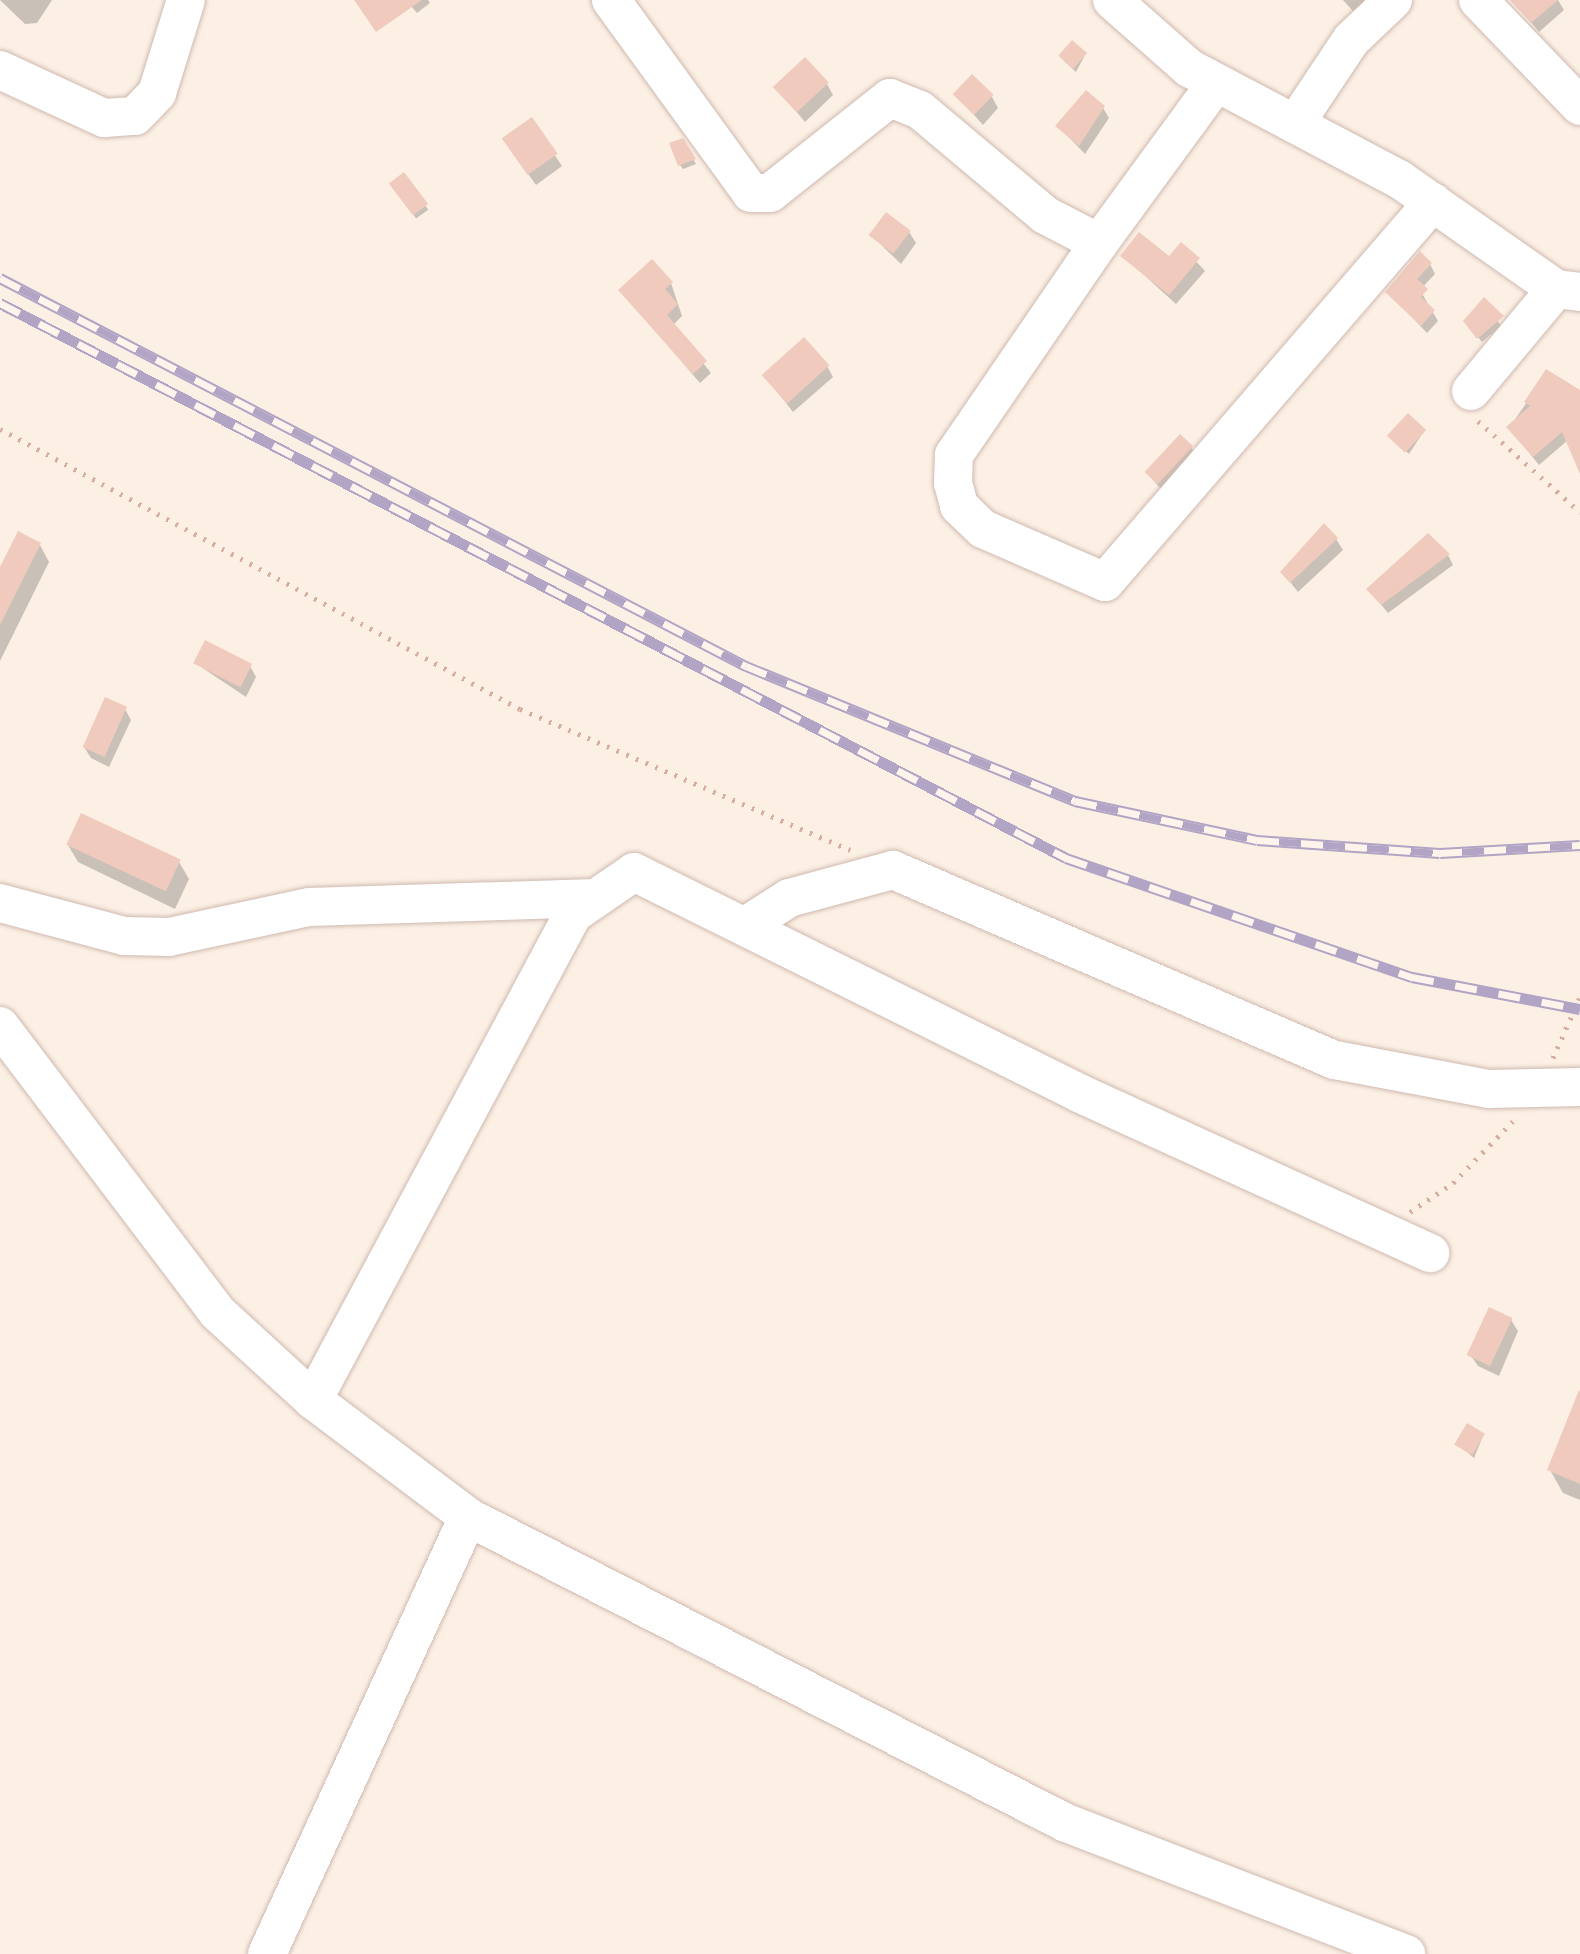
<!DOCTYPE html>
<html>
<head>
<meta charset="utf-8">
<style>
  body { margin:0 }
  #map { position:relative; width:1580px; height:1954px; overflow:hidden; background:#fcf0e5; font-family:"Nunito Sans",sans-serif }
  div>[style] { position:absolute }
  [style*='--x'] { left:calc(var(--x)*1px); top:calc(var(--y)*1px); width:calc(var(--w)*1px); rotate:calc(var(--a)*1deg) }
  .shadow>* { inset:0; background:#0003; transform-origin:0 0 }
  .building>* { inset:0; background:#f0cbbd; transform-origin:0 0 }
  .path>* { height:5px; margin-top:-2.5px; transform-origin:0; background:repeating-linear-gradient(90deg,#d5aea0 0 2.5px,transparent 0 10.5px) }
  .roads { filter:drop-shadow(0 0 2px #cfb9af) drop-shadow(0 0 2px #cfb9af) }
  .minor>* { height:38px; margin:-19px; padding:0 19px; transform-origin:19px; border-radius:19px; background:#fff }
  .rail>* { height:11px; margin-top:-5.5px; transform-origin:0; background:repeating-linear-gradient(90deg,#fef4eb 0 22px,#b1a4c5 0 44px); box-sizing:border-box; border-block:2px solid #b1a4c5 }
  span { translate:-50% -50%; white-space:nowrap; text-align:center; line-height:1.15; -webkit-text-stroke:8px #fef4eb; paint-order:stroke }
</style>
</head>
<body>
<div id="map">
  <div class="shadow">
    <i style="clip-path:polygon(0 0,52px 0,37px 23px,25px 24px)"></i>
    <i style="clip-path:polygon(406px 0,428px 0,430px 3px,417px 13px)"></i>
    <i style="clip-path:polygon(1343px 0,1380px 0,1359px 18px)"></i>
    <i style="clip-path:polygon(1523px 0,1558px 0,1564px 10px,1539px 32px,1517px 5px)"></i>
    <i style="clip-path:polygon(1085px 55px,1076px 72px,1063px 60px)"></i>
    <i style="clip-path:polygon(827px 84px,833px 95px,805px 122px,776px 87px)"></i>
    <i style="clip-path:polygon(956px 95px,992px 97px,998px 108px,983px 125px)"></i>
    <i style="clip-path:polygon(1103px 108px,1109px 118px,1085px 154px,1058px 126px)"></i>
    <i style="clip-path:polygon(531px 120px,562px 166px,536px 185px,511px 150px)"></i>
    <i style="clip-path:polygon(682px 141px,696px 164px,683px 169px,680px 165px)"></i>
    <i style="left:403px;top:175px;width:43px;height:15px;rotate:54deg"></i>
    <i style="clip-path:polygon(909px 232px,916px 243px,901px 264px,872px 236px)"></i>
    <i style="clip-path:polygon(1181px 245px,1205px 271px,1176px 304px,1123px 256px,1170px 259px)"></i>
    <i style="clip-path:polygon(1430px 264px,1435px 274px,1420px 290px,1438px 321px,1427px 333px,1388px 292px)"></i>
    <i style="clip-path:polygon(671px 283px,682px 316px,673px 325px,711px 373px,700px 383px,621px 291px)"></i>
    <i style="clip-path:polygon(1484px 301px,1501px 326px,1482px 342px,1469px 326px)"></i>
    <i style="clip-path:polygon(827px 366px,833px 377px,793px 412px,765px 376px)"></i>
    <i style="clip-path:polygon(1580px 396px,1580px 467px,1568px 440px,1539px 465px,1509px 428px,1527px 402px)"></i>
    <i style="clip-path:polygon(1424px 431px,1409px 454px,1390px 436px)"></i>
    <i style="clip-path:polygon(1191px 447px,1197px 458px,1166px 495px,1148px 474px)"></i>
    <i style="clip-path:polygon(1336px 539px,1343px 550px,1298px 592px,1283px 573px)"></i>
    <i style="clip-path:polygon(40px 545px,49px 562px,0 661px,0 573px)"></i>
    <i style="clip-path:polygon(1448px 555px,1453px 565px,1388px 613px,1369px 590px)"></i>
    <i style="clip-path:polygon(195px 663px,250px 666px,256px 677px,246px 697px)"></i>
    <i style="clip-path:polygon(125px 709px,131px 720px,109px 767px,91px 758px,84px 747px)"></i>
    <i style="clip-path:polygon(68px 845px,179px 862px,189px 879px,175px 909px,78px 862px)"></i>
    <i style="clip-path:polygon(1511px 1320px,1518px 1331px,1499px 1376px,1478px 1366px,1471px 1356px)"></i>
    <i style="clip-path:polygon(1580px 1408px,1580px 1500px,1563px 1493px,1550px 1470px)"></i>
    <i style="clip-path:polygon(1483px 1436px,1474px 1458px,1457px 1444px)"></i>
  </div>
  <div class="building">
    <i style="clip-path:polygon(354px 0,422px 0,376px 32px)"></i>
    <i style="clip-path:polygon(1510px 0,1558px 0,1531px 23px)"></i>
    <i style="left:1072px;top:40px;width:20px;height:21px;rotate:41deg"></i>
    <i style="left:805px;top:57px;width:35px;height:44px;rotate:47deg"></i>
    <i style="left:972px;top:74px;width:30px;height:28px;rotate:44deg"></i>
    <i style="clip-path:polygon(1086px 90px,1105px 106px,1079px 146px,1055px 126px)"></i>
    <i style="left:532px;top:117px;width:45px;height:37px;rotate:55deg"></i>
    <i style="clip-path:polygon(683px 138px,696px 159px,678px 166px,669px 143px)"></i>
    <i style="left:404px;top:172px;width:40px;height:19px;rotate:53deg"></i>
    <i style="left:886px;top:212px;width:31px;height:29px;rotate:37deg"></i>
    <i style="clip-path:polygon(1139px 232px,1169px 256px,1181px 242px,1200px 258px,1169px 295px,1120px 256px)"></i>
    <i style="clip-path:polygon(1420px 251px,1432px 263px,1417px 279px,1428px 289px,1421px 297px,1435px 310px,1421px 326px,1385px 292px)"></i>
    <i style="clip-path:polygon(652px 259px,673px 282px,665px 289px,678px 304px,667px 315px,707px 361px,693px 374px,618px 290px)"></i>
    <i style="clip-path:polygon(1484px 297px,1504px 316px,1477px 339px,1463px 321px)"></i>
    <i style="left:804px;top:337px;width:38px;height:57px;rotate:48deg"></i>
    <i style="clip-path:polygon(1546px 369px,1580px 390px,1580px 474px,1562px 432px,1533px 457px,1506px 427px,1530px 406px,1524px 402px)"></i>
    <i style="left:1408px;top:413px;width:25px;height:31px;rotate:43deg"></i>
    <i style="left:1180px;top:434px;width:18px;height:52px;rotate:43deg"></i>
    <i style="clip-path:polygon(1324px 523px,1338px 538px,1290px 583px,1280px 572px)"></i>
    <i style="clip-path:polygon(18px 531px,41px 543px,0 625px,0 567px)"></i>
    <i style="clip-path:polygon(1428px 533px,1450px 554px,1381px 605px,1366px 589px)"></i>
    <i style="left:205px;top:640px;width:53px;height:26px;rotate:27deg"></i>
    <i style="left:105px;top:697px;width:24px;height:55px;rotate:24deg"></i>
    <i style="left:81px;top:813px;width:110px;height:35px;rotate:25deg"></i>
    <i style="left:1489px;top:1307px;width:26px;height:53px;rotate:25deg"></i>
    <i style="clip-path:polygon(1579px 1390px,1580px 1391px,1580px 1484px,1547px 1470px)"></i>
    <i style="left:1467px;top:1423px;width:21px;height:25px;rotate:31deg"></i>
  </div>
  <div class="path">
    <i style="--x:1478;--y:421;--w:137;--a:41.7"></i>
    <i style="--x:0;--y:429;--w:591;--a:28.3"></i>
    <i style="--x:520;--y:709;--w:359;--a:23.1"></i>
    <i style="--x:1553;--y:1058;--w:67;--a:-66.1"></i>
    <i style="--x:1410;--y:1212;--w:52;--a:-34"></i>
    <i style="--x:1453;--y:1183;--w:86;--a:-45.9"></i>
  </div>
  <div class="roads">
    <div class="minor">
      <i style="--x:611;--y:0;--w:238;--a:54"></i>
      <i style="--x:751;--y:193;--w:19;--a:0"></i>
      <i style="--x:770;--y:193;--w:153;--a:-38.4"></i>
      <i style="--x:890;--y:98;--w:32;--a:22"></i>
      <i style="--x:920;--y:110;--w:163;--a:40"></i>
      <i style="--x:1045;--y:215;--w:61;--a:27.4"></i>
      <i style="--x:1099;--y:243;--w:198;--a:-53.8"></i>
      <i style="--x:1112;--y:0;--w:103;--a:41.4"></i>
      <i style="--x:1189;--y:68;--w:238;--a:27.9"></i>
      <i style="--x:1399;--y:179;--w:192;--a:35"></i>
      <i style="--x:1556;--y:289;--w:24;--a:7"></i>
      <i style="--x:1478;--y:0;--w:147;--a:46.1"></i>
      <i style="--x:0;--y:70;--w:115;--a:24.8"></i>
      <i style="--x:104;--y:118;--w:31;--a:-4"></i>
      <i style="--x:135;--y:116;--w:32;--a:-46"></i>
      <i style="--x:157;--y:93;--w:97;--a:-72.7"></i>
      <i style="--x:1295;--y:124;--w:101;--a:-56.3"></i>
      <i style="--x:1351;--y:40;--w:58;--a:-43.6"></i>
      <i style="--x:1099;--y:243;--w:257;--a:124.4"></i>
      <i style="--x:954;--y:455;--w:28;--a:92"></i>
      <i style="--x:953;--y:483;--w:24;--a:75"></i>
      <i style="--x:959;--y:506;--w:33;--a:44"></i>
      <i style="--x:983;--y:529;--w:133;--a:23.5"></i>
      <i style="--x:1105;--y:582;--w:502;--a:-49.2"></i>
      <i style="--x:1471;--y:391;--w:133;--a:-50.2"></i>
      <i style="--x:0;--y:903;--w:128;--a:14.9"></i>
      <i style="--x:124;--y:936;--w:45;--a:1.3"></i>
      <i style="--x:169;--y:937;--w:143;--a:-12.1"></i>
      <i style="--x:309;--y:907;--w:279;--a:-1.8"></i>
      <i style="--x:750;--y:923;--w:46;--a:-32.7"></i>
      <i style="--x:789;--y:898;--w:108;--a:-15.1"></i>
      <i style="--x:893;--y:870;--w:481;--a:23.3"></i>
      <i style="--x:1335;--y:1060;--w:157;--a:10.7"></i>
      <i style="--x:1489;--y:1089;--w:91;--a:-1.3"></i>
      <i style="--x:0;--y:1026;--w:359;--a:52.8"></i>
      <i style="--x:217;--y:1312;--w:130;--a:42.5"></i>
      <i style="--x:313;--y:1400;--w:194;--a:37"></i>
      <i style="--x:468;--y:1517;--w:670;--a:27.1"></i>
      <i style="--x:1064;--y:1822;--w:367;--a:21.1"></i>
      <i style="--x:313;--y:1400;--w:551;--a:-61.85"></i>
      <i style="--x:573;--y:914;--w:74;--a:-34.5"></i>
      <i style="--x:634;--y:872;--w:499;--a:26.4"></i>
      <i style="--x:1081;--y:1094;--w:384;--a:24.5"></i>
      <i style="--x:267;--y:1954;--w:481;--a:-65.3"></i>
    </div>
  </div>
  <div class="rail">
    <i style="--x:0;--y:278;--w:841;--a:27.48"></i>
    <i style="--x:746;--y:666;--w:356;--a:22.3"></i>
    <i style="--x:1075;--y:801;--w:186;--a:12.1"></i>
    <i style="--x:1257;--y:840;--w:183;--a:4.1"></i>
    <i style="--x:1440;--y:853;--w:140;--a:-3.3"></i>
    <i style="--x:0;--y:303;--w:1202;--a:27.5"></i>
    <i style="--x:1066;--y:858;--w:366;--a:19"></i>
    <i style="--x:1412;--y:977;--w:171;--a:10.8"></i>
  </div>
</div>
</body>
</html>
